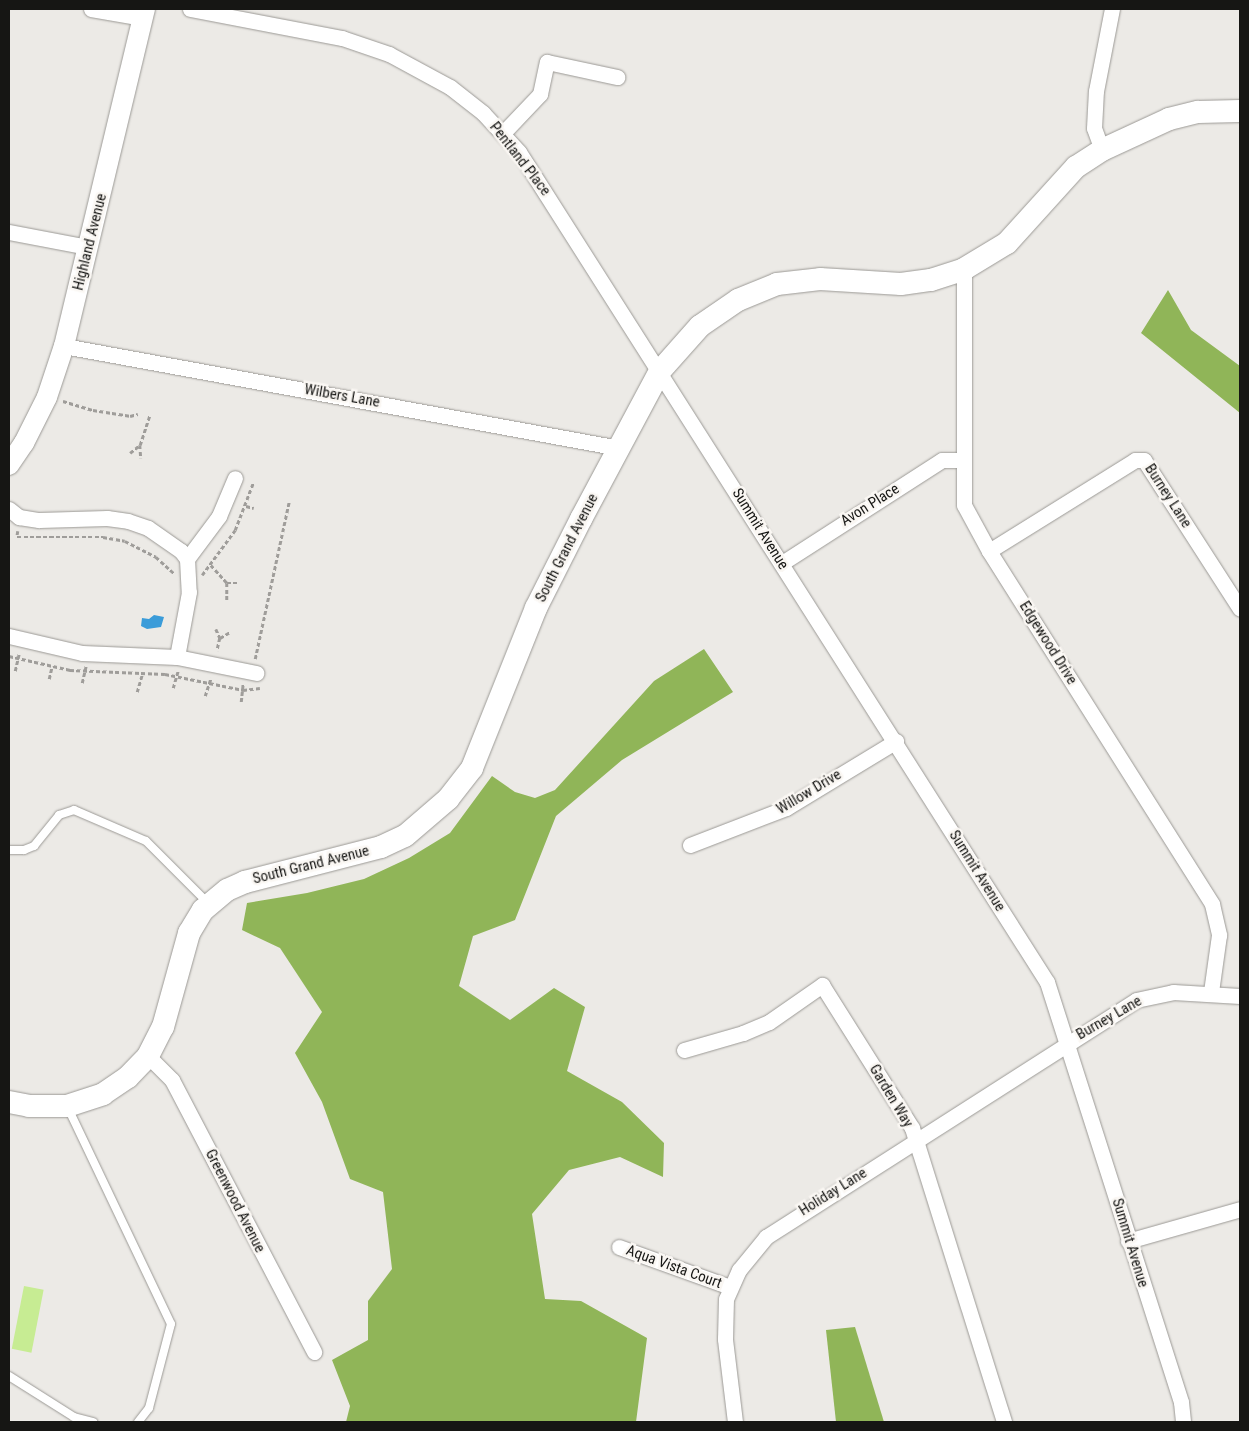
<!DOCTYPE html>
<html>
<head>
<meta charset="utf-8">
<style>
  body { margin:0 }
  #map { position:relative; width:1249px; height:1431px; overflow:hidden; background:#eceae6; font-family:"Roboto Condensed",sans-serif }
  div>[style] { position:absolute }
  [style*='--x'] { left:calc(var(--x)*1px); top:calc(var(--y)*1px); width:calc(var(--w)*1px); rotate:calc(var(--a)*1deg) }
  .green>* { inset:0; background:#c7ec93; transform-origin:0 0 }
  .forest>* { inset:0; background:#90b558 }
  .water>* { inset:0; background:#3b9cd9 }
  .path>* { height:2.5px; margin-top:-1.25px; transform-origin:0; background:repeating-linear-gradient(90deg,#9f9d9a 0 4px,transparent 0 6.5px) }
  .roads { filter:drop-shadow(0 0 1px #9b9995) drop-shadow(0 0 1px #9b9995) }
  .service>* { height:8px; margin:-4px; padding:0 4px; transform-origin:4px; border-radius:4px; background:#fff }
  .minor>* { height:15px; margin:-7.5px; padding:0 7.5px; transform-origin:7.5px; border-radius:7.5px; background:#fff }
  .tertiary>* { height:20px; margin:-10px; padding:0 10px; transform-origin:10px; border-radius:10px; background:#fff }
  .secondary>* { height:22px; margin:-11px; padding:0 11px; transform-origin:11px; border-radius:11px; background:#fff }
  span { translate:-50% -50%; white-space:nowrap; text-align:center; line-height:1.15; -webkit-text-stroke:5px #faf7f3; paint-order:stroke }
  .street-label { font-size:15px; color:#161614 }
  .frame { position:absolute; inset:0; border:10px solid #161614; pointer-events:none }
</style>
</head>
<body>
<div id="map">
  <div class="green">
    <i style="left:24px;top:1286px;width:20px;height:64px;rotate:11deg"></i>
  </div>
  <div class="forest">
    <i style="clip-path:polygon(1168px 290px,1191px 330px,1240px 366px,1240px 413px,1141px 333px)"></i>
    <i style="clip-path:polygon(704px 649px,733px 692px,622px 760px,556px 816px,515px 920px,473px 936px,459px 986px,510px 1020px,554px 988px,585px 1007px,567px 1071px,622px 1102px,664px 1143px,663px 1177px,620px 1157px,569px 1170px,532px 1214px,545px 1299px,581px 1301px,647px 1338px,636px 1422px,346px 1422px,350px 1406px,332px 1360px,368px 1340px,368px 1301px,392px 1269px,383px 1192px,350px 1179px,322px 1102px,295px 1053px,322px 1012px,280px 948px,242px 930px,247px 903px,307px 893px,364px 879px,409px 858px,450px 833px,492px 776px,515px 792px,535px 798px,555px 790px,654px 681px)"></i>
    <i style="clip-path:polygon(855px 1327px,884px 1422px,836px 1422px,826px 1330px)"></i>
  </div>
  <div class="water">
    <i style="clip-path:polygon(154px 615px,164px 617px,161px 627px,147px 629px,141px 626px,142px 618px,149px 619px)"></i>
  </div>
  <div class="path">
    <i style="--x:63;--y:401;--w:31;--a:17"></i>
    <i style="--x:93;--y:410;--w:37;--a:9"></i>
    <i style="--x:130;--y:416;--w:8;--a:-14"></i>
    <i style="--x:140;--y:445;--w:32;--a:-72"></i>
    <i style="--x:130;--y:453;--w:13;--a:-39"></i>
    <i style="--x:140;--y:445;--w:13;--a:86"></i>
    <i style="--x:246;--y:506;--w:8;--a:14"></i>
    <i style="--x:18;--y:531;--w:6;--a:99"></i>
    <i style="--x:17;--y:537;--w:86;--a:0"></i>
    <i style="--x:103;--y:537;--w:22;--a:10"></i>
    <i style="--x:125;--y:541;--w:35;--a:27"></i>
    <i style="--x:156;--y:557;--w:24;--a:42"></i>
    <i style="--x:211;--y:565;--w:24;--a:48"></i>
    <i style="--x:227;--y:583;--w:13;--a:0"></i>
    <i style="--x:202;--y:575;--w:56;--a:-53.7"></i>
    <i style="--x:235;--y:530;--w:50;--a:-69"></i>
    <i style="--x:227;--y:583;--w:17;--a:90"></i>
    <i style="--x:216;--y:629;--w:10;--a:66"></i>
    <i style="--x:220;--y:638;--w:13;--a:103"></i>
    <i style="--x:220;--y:638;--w:12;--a:-31"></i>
    <i style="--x:9;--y:656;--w:63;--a:12.9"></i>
    <i style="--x:70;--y:670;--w:95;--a:2.4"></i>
    <i style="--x:165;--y:674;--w:80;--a:11.6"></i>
    <i style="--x:243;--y:690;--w:17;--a:-7"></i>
    <i style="--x:255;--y:659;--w:161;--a:-77.8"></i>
    <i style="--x:15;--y:671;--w:18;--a:-77"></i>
    <i style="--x:49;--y:679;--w:13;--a:-77"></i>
    <i style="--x:82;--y:683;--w:18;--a:-77"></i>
    <i style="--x:173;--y:688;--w:19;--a:-74"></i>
    <i style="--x:137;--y:692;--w:19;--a:-74"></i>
    <i style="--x:205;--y:696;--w:19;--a:-72"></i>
    <i style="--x:241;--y:702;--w:18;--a:-84"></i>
  </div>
  <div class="roads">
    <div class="service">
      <i style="--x:9;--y:850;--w:15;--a:0"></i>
      <i style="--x:24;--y:850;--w:11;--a:-22"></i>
      <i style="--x:34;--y:846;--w:40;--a:-51"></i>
      <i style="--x:59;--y:815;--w:16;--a:-18"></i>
      <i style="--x:74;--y:810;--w:78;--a:23.3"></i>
      <i style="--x:146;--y:841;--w:88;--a:45"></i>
      <i style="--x:68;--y:1108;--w:239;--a:64.5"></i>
      <i style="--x:171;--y:1324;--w:87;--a:104.7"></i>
      <i style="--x:149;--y:1408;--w:18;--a:128"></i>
      <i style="--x:9;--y:1376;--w:77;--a:32.2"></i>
      <i style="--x:74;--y:1417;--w:20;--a:15"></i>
    </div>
    <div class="minor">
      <i style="--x:91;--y:9;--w:53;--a:9.8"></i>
      <i style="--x:190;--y:9;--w:155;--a:10.8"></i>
      <i style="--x:342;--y:38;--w:50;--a:18.8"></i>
      <i style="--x:389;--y:54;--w:69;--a:28.4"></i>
      <i style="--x:450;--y:87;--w:42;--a:38.2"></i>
      <i style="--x:483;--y:113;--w:53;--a:47.3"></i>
      <i style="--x:519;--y:152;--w:984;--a:57.54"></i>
      <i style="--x:1047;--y:982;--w:441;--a:72.3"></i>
      <i style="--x:1181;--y:1402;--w:20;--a:84"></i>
      <i style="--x:503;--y:133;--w:54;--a:-46.5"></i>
      <i style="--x:540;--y:94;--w:33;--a:-78"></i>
      <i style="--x:547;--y:62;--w:72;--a:12.1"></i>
      <i style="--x:1102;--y:150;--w:23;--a:-110"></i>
      <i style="--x:1094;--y:128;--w:37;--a:-87"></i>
      <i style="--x:1096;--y:91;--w:84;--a:-79"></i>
      <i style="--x:9;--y:232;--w:80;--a:10.8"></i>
      <i style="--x:964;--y:269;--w:236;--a:90"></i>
      <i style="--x:964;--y:505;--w:52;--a:61.5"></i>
      <i style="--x:989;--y:551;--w:418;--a:57.7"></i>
      <i style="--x:1212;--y:904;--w:32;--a:77"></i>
      <i style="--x:1219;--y:935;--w:58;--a:98"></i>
      <i style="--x:64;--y:346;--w:564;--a:10.41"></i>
      <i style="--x:9;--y:509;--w:13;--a:39"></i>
      <i style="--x:19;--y:517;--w:20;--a:9"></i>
      <i style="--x:39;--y:520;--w:68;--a:-1.7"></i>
      <i style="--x:107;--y:518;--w:21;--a:8"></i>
      <i style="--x:128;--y:521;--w:21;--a:19"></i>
      <i style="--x:148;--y:528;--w:40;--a:34.9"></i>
      <i style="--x:181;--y:551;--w:10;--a:53"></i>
      <i style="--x:187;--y:559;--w:33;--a:87"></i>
      <i style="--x:189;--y:592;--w:66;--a:100.5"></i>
      <i style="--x:989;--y:551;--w:172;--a:-31.9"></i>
      <i style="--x:1135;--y:460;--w:9;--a:0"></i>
      <i style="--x:1144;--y:460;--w:177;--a:57.2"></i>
      <i style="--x:187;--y:559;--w:54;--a:-53.3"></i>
      <i style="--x:219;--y:516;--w:41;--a:-67.2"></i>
      <i style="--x:782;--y:563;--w:190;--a:-32.8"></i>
      <i style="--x:942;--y:460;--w:21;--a:0"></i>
      <i style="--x:9;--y:636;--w:75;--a:13.1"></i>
      <i style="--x:82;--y:653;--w:95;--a:2.4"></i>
      <i style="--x:177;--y:657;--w:81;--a:11.4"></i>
      <i style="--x:690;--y:845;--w:103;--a:-21.1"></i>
      <i style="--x:786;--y:808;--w:129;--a:-31.3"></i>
      <i style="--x:684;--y:1050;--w:61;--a:-16.1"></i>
      <i style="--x:743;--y:1033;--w:28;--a:-23"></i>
      <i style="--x:769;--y:1022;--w:65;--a:-34.9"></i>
      <i style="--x:822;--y:985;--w:169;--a:57.8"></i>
      <i style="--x:912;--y:1128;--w:308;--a:72.6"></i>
      <i style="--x:148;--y:1056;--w:34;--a:45"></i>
      <i style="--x:172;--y:1080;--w:307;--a:62.4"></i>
      <i style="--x:1128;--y:1241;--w:116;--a:-15.9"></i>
      <i style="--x:619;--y:1247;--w:118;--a:19.8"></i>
      <i style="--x:735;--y:1422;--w:84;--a:-96.9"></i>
      <i style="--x:725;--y:1339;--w:40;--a:-88.6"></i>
      <i style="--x:726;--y:1299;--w:32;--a:-66"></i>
      <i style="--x:739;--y:1270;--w:43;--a:-50.7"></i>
      <i style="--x:766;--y:1237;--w:439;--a:-32.6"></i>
      <i style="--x:1136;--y:1000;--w:38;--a:-12"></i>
      <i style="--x:1173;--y:992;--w:67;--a:3.4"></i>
    </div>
    <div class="tertiary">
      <i style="--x:9;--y:465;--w:27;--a:-56"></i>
      <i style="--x:24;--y:443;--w:51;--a:-63.4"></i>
      <i style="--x:47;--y:397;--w:54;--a:-71.6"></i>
      <i style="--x:64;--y:346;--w:347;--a:-76.5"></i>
    </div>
    <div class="secondary">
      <i style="--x:9;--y:1102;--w:20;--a:11"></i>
      <i style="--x:29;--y:1106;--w:38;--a:0"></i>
      <i style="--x:67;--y:1106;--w:38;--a:-18"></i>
      <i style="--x:103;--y:1094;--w:30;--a:-34"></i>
      <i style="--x:128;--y:1077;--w:29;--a:-46"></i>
      <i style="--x:148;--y:1056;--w:33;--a:-63"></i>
      <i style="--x:163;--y:1027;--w:98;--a:-74.5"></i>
      <i style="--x:189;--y:933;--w:27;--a:-59"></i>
      <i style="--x:203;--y:910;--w:31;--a:-40"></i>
      <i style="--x:227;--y:890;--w:20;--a:-24"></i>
      <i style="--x:245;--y:882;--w:140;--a:-14.4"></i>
      <i style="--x:381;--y:847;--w:26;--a:-25"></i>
      <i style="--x:405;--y:836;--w:57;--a:-40.7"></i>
      <i style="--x:448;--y:799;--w:39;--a:-52"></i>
      <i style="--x:472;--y:768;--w:172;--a:-68.2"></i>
      <i style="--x:536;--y:608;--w:100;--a:-63.2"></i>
      <i style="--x:581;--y:519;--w:168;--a:-61.9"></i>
      <i style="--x:660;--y:371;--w:60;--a:-48.4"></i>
      <i style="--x:700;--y:326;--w:46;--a:-34.4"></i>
      <i style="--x:738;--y:300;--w:42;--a:-22.3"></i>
      <i style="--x:777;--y:284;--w:43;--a:-6.6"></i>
      <i style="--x:820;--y:279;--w:81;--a:3.5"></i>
      <i style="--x:901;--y:284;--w:30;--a:-8"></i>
      <i style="--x:931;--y:280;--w:35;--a:-18"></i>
      <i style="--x:964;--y:269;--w:50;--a:-31.2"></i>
      <i style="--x:1007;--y:243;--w:103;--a:-47.8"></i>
      <i style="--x:1076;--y:167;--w:31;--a:-33"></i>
      <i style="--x:1102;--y:150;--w:74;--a:-24.8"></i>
      <i style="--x:1169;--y:119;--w:30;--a:-14"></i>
      <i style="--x:1198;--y:112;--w:42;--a:-1.4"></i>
    </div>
  </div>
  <div class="street-label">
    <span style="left:520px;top:159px;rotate:52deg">Pentland Place</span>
    <span style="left:90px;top:242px;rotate:-76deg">Highland Avenue</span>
    <span style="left:342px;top:396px;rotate:10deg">Wilbers Lane</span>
    <span style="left:1168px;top:496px;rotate:57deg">Burney Lane</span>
    <span style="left:870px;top:505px;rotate:-32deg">Avon Place</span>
    <span style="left:760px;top:529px;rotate:58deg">Summit Avenue</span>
    <span style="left:567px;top:548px;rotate:-63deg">South Grand Avenue</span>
    <span style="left:1048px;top:643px;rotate:58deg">Edgewood Drive</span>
    <span style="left:809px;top:792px;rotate:-31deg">Willow Drive</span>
    <span style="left:311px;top:865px;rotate:-14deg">South Grand Avenue</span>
    <span style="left:977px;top:871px;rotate:58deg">Summit Avenue</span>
    <span style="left:1109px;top:1018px;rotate:-30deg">Burney Lane</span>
    <span style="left:891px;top:1096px;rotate:59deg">Garden Way</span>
    <span style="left:833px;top:1192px;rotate:-32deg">Holiday Lane</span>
    <span style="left:235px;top:1201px;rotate:63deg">Greenwood Avenue</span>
    <span style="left:1130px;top:1243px;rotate:73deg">Summit Avenue</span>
    <span style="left:674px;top:1267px;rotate:20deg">Aqua Vista Court</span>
  </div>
  <div class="frame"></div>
</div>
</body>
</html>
